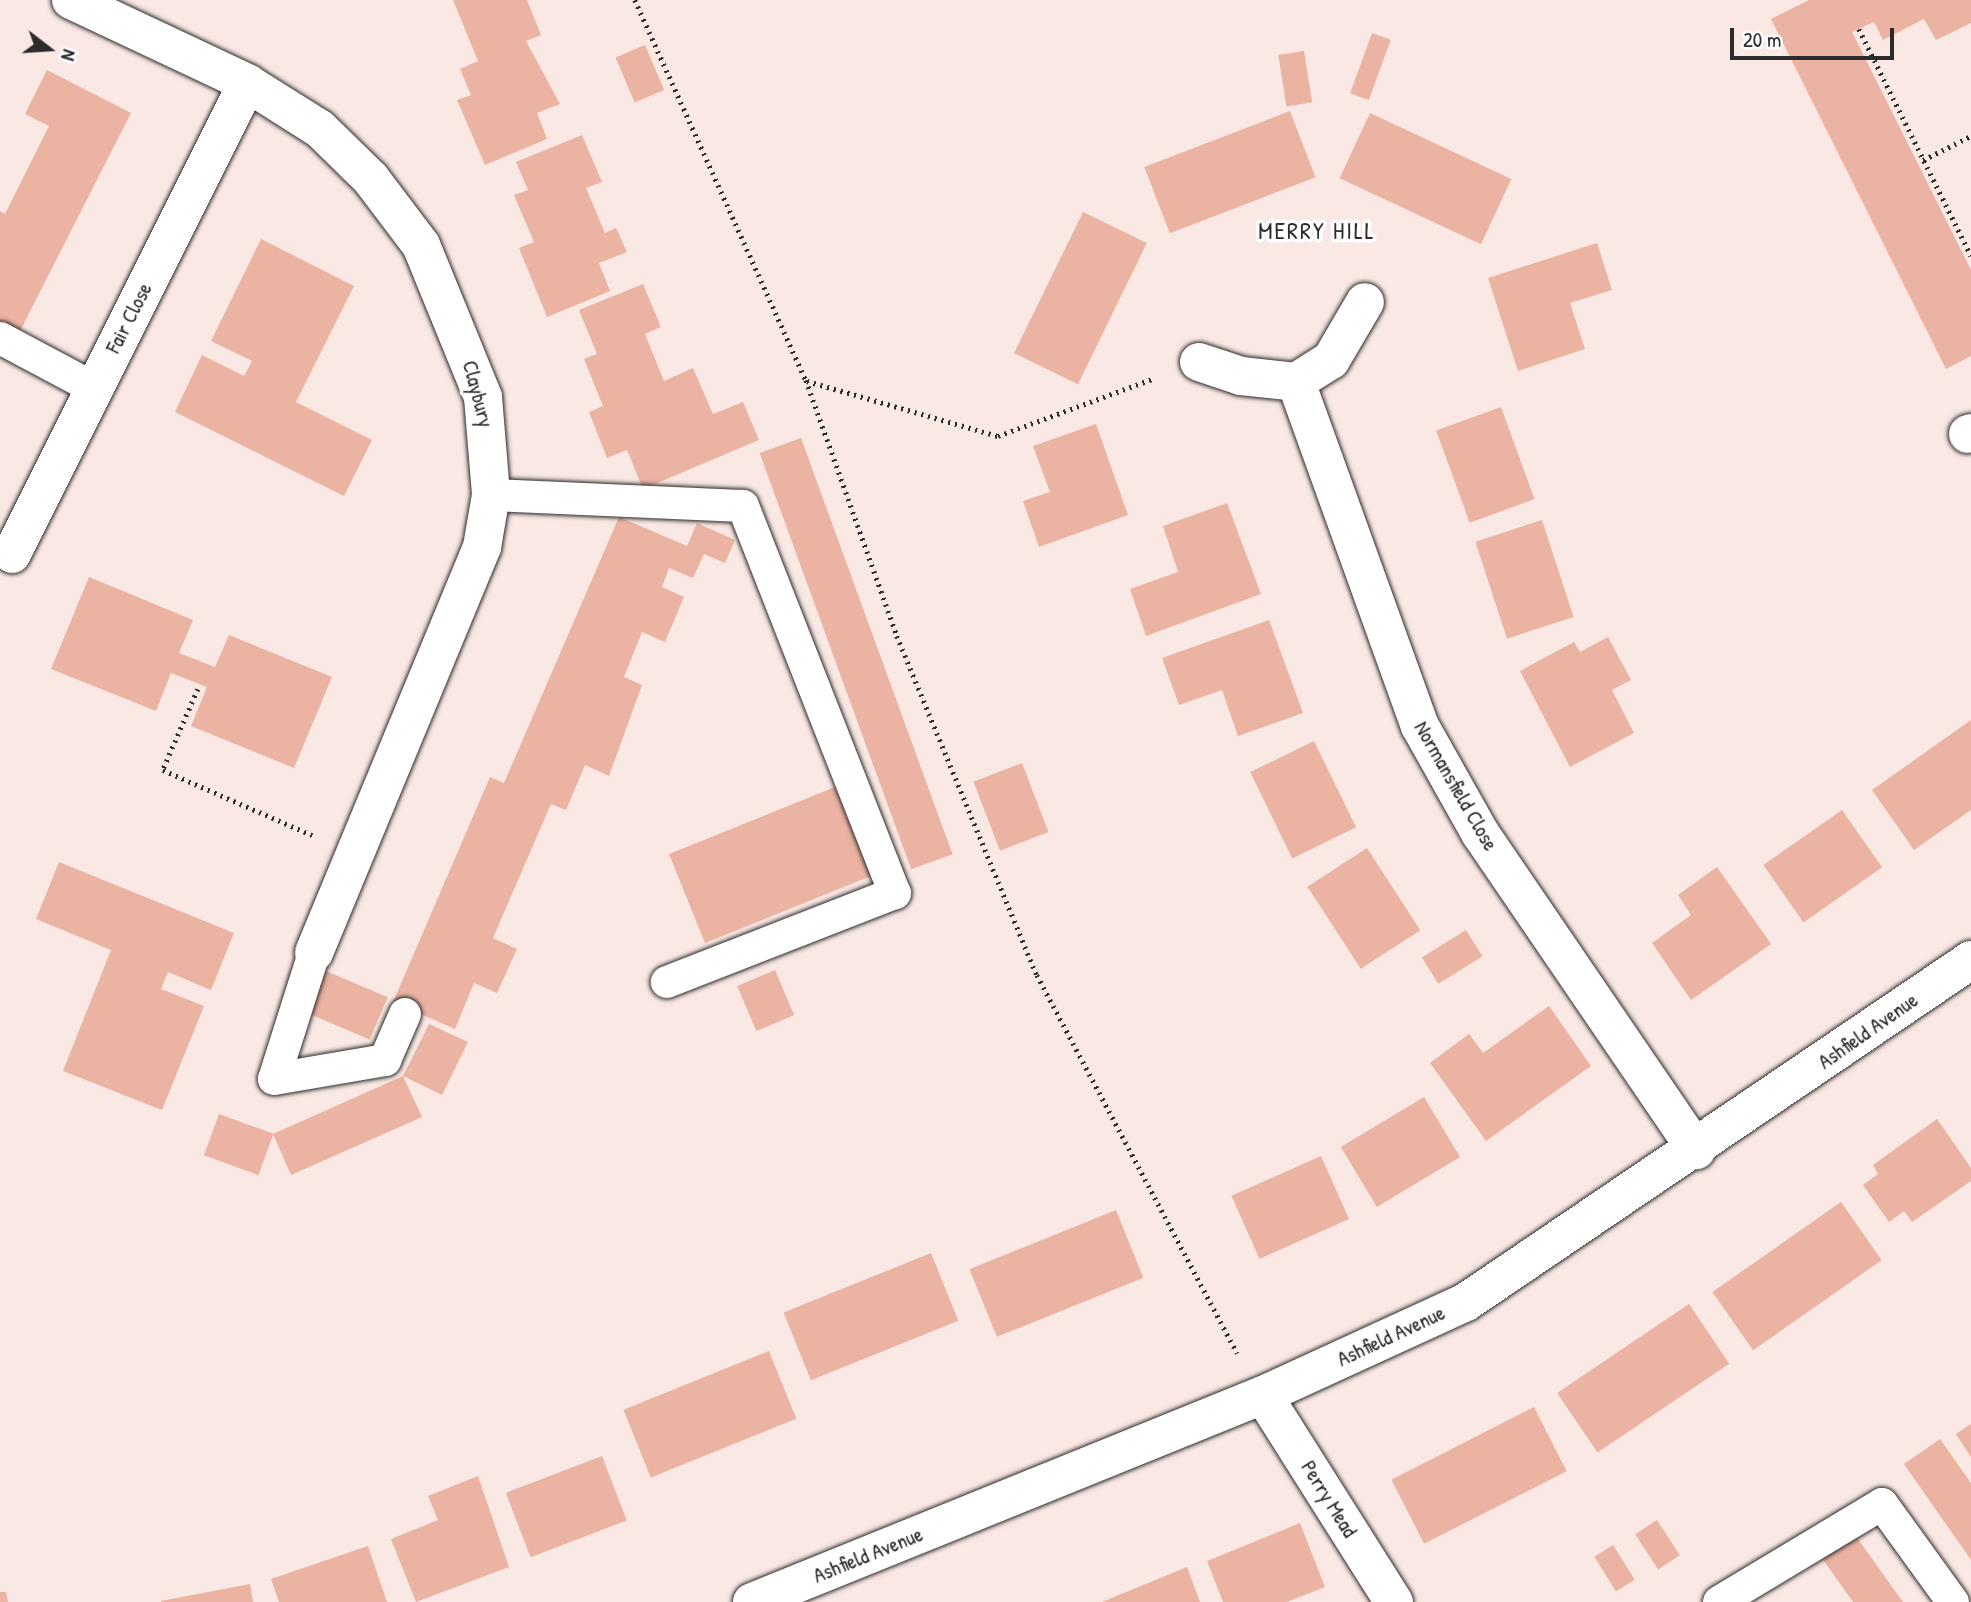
<!DOCTYPE html>
<html>
<head>
<meta charset="utf-8">
<style>
  body { margin:0 }
  #map { position:relative; width:1971px; height:1602px; overflow:hidden; background:#f9e8e3; font-family:"Patrick Hand",sans-serif }
  div>[style] { position:absolute }
  [style*='--x'] { left:calc(var(--x)*1px); top:calc(var(--y)*1px); width:calc(var(--w)*1px); rotate:calc(var(--a)*1deg) }
  .building>* { inset:0; background:#ebb3a2; transform-origin:0 0 }
  .path>* { height:4.5px; margin-top:-2.25px; transform-origin:0; background:repeating-linear-gradient(90deg,#2b2b2b 0 2px,transparent 0 7px) }
  .roads { filter:drop-shadow(0 0 2px #2b2b2b) drop-shadow(0 0 2px #2b2b2b) }
  .service>* { height:32px; margin:-16px; padding:0 16px; transform-origin:16px; border-radius:16px; background:#fff }
  .minor>* { height:38px; margin:-19px; padding:0 19px; transform-origin:19px; border-radius:19px; background:#fff }
  span { translate:-50% -50%; white-space:nowrap; text-align:center; line-height:1.15; -webkit-text-stroke:7px #fff; paint-order:stroke }
  .street-label { font-size:21px; color:#2b2b2b }
  .quarter-label { font-size:24px; color:#2b2b2b; letter-spacing:2px }
  .north { position:absolute; left:14px; top:14px; width:70px; height:70px; -webkit-text-stroke:5px #fff; paint-order:stroke; rotate:107deg; font-size:19px; font-weight:700; line-height:28px; text-align:center; color:#2b2b2b }
  .north::after { content:''; display:block; margin:auto; width:24px; height:32px; background:#2b2b2b; clip-path:polygon(50% 0,100% 100%,50% 72%,0 100%) }
  .scale { position:absolute; left:1730px; top:28px; width:164px; height:32px; box-sizing:border-box; border:4px solid #2b2b2b; border-top:0; padding-left:9px; font-size:21px; line-height:24px; white-space:nowrap; color:#2b2b2b; -webkit-text-stroke:5px #fff; paint-order:stroke }
</style>
</head>
<body>
<div id="map">
  <div class="building">
    <i style="clip-path:polygon(453px 0,527px 0,541px 35px,526px 41px,560px 104px,537px 113px,547px 139px,485px 165px,457px 100px,471px 95px,460px 69px,478px 61px)"></i>
    <i style="clip-path:polygon(1809px 0,1971px 0,1971px 23px,1936px 40px,1924px 19px,1883px 40px,1874px 22px,1852px 32px,1971px 270px,1971px 356px,1946px 369px,1771px 19px)"></i>
    <i style="left:1372px;top:33px;width:20px;height:64px;rotate:20deg"></i>
    <i style="left:645px;top:45px;width:49px;height:32px;rotate:67deg"></i>
    <i style="left:1304px;top:51px;width:52px;height:26px;rotate:81deg"></i>
    <i style="clip-path:polygon(47px 70px,131px 113px,20px 331px,0 321px,0 211px,5px 214px,49px 126px,25px 114px)"></i>
    <i style="left:1290px;top:111px;width:71px;height:156px;rotate:69deg"></i>
    <i style="left:1370px;top:113px;width:156px;height:72px;rotate:25deg"></i>
    <i style="clip-path:polygon(582px 135px,602px 182px,586px 188px,605px 233px,616px 228px,627px 252px,599px 263px,610px 291px,547px 317px,519px 248px,534px 242px,514px 195px,528px 190px,516px 162px)"></i>
    <i style="left:1083px;top:212px;width:71px;height:157px;rotate:26deg"></i>
    <i style="clip-path:polygon(261px 239px,354px 286px,296px 402px,372px 440px,344px 496px,175px 412px,202px 355px,244px 376px,252px 361px,211px 341px)"></i>
    <i style="clip-path:polygon(1597px 243px,1612px 290px,1570px 303px,1585px 349px,1518px 371px,1488px 278px)"></i>
    <i style="clip-path:polygon(643px 284px,661px 327px,645px 334px,664px 381px,693px 368px,713px 414px,743px 402px,759px 440px,643px 489px,627px 450px,607px 458px,589px 412px,603px 406px,584px 359px,597px 354px,579px 310px)"></i>
    <i style="left:1501px;top:407px;width:98px;height:69px;rotate:70deg"></i>
    <i style="clip-path:polygon(1096px 424px,1128px 515px,1039px 547px,1023px 501px,1050px 492px,1033px 446px)"></i>
    <i style="left:801px;top:438px;width:443px;height:44px;rotate:70deg"></i>
    <i style="clip-path:polygon(1227px 503px,1261px 594px,1146px 636px,1130px 589px,1178px 572px,1163px 526px)"></i>
    <i style="clip-path:polygon(619px 517px,687px 546px,697px 523px,735px 540px,725px 563px,704px 554px,693px 578px,669px 568px,662px 587px,684px 597px,665px 642px,642px 632px,624px 677px,642px 685px,609px 776px,585px 765px,566px 810px,551px 804px,493px 938px,517px 949px,497px 993px,474px 983px,455px 1029px,393px 1002px,490px 777px,504px 783px)"></i>
    <i style="left:1542px;top:520px;width:102px;height:70px;rotate:72deg"></i>
    <i style="clip-path:polygon(89px 577px,193px 620px,179px 653px,215px 667px,229px 635px,332px 677px,294px 768px,191px 726px,207px 687px,171px 673px,156px 711px,51px 669px)"></i>
    <i style="clip-path:polygon(1269px 620px,1303px 713px,1238px 736px,1222px 690px,1179px 705px,1162px 658px)"></i>
    <i style="clip-path:polygon(1608px 637px,1631px 680px,1612px 690px,1634px 733px,1570px 767px,1520px 671px,1574px 642px,1580px 652px)"></i>
    <i style="clip-path:polygon(1971px 720px,1971px 810px,1914px 850px,1872px 790px)"></i>
    <i style="left:1314px;top:741px;width:96px;height:71px;rotate:64deg"></i>
    <i style="left:1022px;top:763px;width:74px;height:52px;rotate:69deg"></i>
    <i style="left:835px;top:787px;width:96px;height:179px;rotate:68deg"></i>
    <i style="left:1842px;top:810px;width:70px;height:96px;rotate:55deg"></i>
    <i style="left:1367px;top:848px;width:98px;height:71px;rotate:57deg"></i>
    <i style="clip-path:polygon(59px 862px,234px 933px,211px 990px,168px 972px,161px 989px,204px 1006px,162px 1110px,63px 1071px,111px 950px,36px 919px)"></i>
    <i style="clip-path:polygon(1717px 867px,1771px 944px,1691px 1000px,1652px 943px,1691px 915px,1678px 895px)"></i>
    <i style="left:1466px;top:930px;width:31px;height:52px;rotate:58deg"></i>
    <i style="left:775px;top:970px;width:49px;height:41px;rotate:67deg"></i>
    <i style="left:326px;top:971px;width:67px;height:46px;rotate:23deg"></i>
    <i style="clip-path:polygon(1549px 1006px,1591px 1066px,1486px 1141px,1430px 1063px,1469px 1034px,1483px 1053px)"></i>
    <i style="clip-path:polygon(429px 1024px,468px 1042px,442px 1095px,403px 1076px,422px 1117px,291px 1175px,273px 1134px,403px 1076px)"></i>
    <i style="left:1424px;top:1097px;width:70px;height:97px;rotate:59deg"></i>
    <i style="left:219px;top:1114px;width:58px;height:44px;rotate:20deg"></i>
    <i style="clip-path:polygon(1937px 1119px,1971px 1168px,1971px 1181px,1912px 1222px,1904px 1211px,1889px 1222px,1863px 1185px,1878px 1174px,1873px 1165px)"></i>
    <i style="left:1321px;top:1156px;width:69px;height:98px;rotate:66deg"></i>
    <i style="left:1841px;top:1202px;width:71px;height:157px;rotate:55deg"></i>
    <i style="left:1116px;top:1210px;width:73px;height:158px;rotate:68deg"></i>
    <i style="left:931px;top:1253px;width:73px;height:159px;rotate:68deg"></i>
    <i style="left:1689px;top:1304px;width:72px;height:159px;rotate:56deg"></i>
    <i style="left:769px;top:1351px;width:73px;height:157px;rotate:68deg"></i>
    <i style="left:1534px;top:1407px;width:72px;height:160px;rotate:63deg"></i>
    <i style="clip-path:polygon(1971px 1424px,1971px 1457px,1956px 1434px)"></i>
    <i style="clip-path:polygon(1940px 1439px,1971px 1483px,1971px 1560px,1904px 1464px)"></i>
    <i style="left:602px;top:1456px;width:69px;height:103px;rotate:69deg"></i>
    <i style="clip-path:polygon(478px 1476px,509px 1567px,416px 1602px,391px 1539px,438px 1520px,428px 1496px)"></i>
    <i style="left:1657px;top:1520px;width:42px;height:26px;rotate:57deg"></i>
    <i style="clip-path:polygon(1300px 1523px,1325px 1587px,1287px 1602px,1223px 1602px,1207px 1561px)"></i>
    <i style="clip-path:polygon(1855px 1535px,1903px 1602px,1853px 1602px,1822px 1558px)"></i>
    <i style="left:1613px;top:1545px;width:41px;height:22px;rotate:58deg"></i>
    <i style="clip-path:polygon(368px 1546px,387px 1602px,279px 1602px,271px 1579px)"></i>
    <i style="clip-path:polygon(1187px 1567px,1200px 1602px,1102px 1602px)"></i>
    <i style="clip-path:polygon(250px 1584px,253px 1602px,161px 1602px,161px 1601px)"></i>
    <i style="clip-path:polygon(0 1592px,6px 1592px,8px 1602px,0 1602px)"></i>
  </div>
  <div class="path">
    <i style="--x:635;--y:0;--w:417;--a:65.8"></i>
    <i style="--x:806;--y:380;--w:272;--a:70.4"></i>
    <i style="--x:897;--y:636;--w:367;--a:67.6"></i>
    <i style="--x:1037;--y:975;--w:428;--a:62.1"></i>
    <i style="--x:1859;--y:29;--w:253;--a:63.7"></i>
    <i style="--x:1923;--y:160;--w:54;--a:-26.6"></i>
    <i style="--x:807;--y:381;--w:199;--a:16.1"></i>
    <i style="--x:998;--y:436;--w:167;--a:-20.3"></i>
    <i style="--x:198;--y:689;--w:88;--a:113.4"></i>
    <i style="--x:163;--y:770;--w:163;--a:23.6"></i>
  </div>
  <div class="roads">
    <div class="service">
      <i style="--x:0;--y:338;--w:106;--a:28"></i>
      <i style="--x:491;--y:495;--w:252;--a:2.5"></i>
      <i style="--x:743;--y:506;--w:416;--a:68.6"></i>
      <i style="--x:895;--y:893;--w:245;--a:158.7"></i>
      <i style="--x:314;--y:953;--w:132;--a:107.6"></i>
      <i style="--x:274;--y:1079;--w:113;--a:-9.7"></i>
      <i style="--x:385;--y:1060;--w:50;--a:-66.5"></i>
      <i style="--x:1719;--y:1602;--w:190;--a:-31"></i>
      <i style="--x:1882;--y:1504;--w:121;--a:54.1"></i>
    </div>
    <div class="minor">
      <i style="--x:71;--y:0;--w:195;--a:25.2"></i>
      <i style="--x:247;--y:83;--w:86;--a:32.2"></i>
      <i style="--x:320;--y:129;--w:71;--a:44.4"></i>
      <i style="--x:371;--y:179;--w:83;--a:52.9"></i>
      <i style="--x:421;--y:245;--w:164;--a:67.8"></i>
      <i style="--x:483;--y:397;--w:98;--a:85.3"></i>
      <i style="--x:491;--y:495;--w:53;--a:99.8"></i>
      <i style="--x:482;--y:547;--w:439;--a:112.5"></i>
      <i style="--x:1199;--y:362;--w:44;--a:18.4"></i>
      <i style="--x:1241;--y:376;--w:55;--a:6.2"></i>
      <i style="--x:1296;--y:382;--w:41;--a:-32.2"></i>
      <i style="--x:1331;--y:360;--w:67;--a:-59.6"></i>
      <i style="--x:1296;--y:382;--w:366;--a:70.2"></i>
      <i style="--x:1420;--y:726;--w:123;--a:60.7"></i>
      <i style="--x:1480;--y:833;--w:384;--a:55.7"></i>
      <i style="--x:1968;--y:434;--w:3;--a:-18"></i>
      <i style="--x:12;--y:554;--w:526;--a:-63.48"></i>
      <i style="--x:1263;--y:1395;--w:245;--a:57.7"></i>
      <i style="--x:752;--y:1602;--w:551;--a:-22.05"></i>
      <i style="--x:1263;--y:1395;--w:223;--a:-24.6"></i>
      <i style="--x:1466;--y:1302;--w:610;--a:-34.11"></i>
    </div>
  </div>
  <div class="street-label">
    <span style="left:129px;top:318px;rotate:-63deg">Fair Close</span>
    <span style="left:478px;top:394px;rotate:75deg">Claybury</span>
    <span style="left:1456px;top:786px;rotate:60deg">Normansfield Close</span>
    <span style="left:1868px;top:1031px;rotate:-35deg">Ashfield Avenue</span>
    <span style="left:1391px;top:1336px;rotate:-25deg">Ashfield Avenue</span>
    <span style="left:1329px;top:1499px;rotate:58deg">Perry Mead</span>
    <span style="left:868px;top:1555px;rotate:-22deg">Ashfield Avenue</span>
  </div>
  <div class="quarter-label">
    <span style="left:1317px;top:231px">MERRY HILL</span>
  </div>
  <div class="north">N</div>
  <div class="scale">20 m</div>
</div>
</body>
</html>
